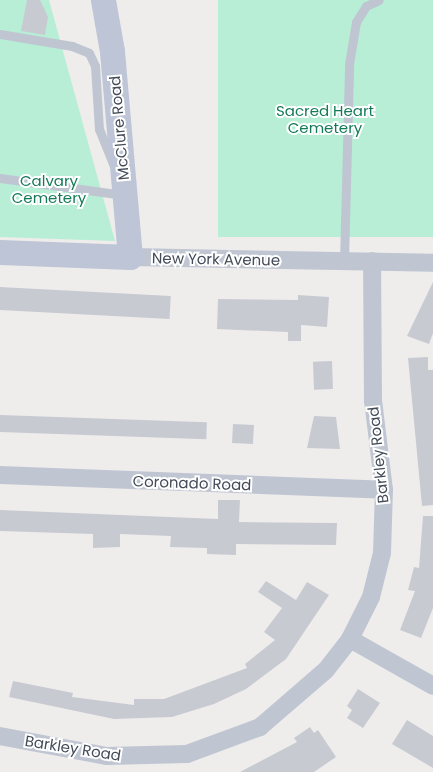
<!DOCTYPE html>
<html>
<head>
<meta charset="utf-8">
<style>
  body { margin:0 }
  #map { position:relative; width:433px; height:772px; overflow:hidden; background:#efecec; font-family:Poppins,sans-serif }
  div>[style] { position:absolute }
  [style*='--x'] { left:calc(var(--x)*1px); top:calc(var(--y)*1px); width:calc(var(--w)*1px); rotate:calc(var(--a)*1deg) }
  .green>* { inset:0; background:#b8eed6; transform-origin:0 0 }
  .building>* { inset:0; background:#c8cad2; transform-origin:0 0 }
  .lane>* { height:9px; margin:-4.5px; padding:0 4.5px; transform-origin:4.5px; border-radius:4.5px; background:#bfc6d2 }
  .street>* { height:18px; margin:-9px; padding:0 9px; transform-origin:9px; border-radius:9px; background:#bfc6d2 }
  .secondary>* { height:25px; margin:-12.5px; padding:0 12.5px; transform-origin:12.5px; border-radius:12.5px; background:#bec5d6 }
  span { translate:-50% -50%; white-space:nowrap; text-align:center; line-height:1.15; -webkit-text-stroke:4px #fff; paint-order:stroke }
  .park-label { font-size:15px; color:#157a58 }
  .street-label { font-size:15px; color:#444c59 }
</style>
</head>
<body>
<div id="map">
  <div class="green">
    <i style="clip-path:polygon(0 0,49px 0,115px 241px,0 237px)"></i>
    <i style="left:218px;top:0;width:215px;height:237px"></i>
  </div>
  <div class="building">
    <i style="clip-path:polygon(27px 0,40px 0,48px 17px,45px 35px,21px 31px)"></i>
    <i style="clip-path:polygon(433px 282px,433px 333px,429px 344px,407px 336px)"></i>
    <i style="left:0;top:287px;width:171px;height:23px;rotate:3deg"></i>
    <i style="clip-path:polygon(298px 295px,329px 297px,327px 327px,301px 325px,301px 341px,288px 341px,288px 332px,217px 329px,218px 299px,298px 300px)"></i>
    <i style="clip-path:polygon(428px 357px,428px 370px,433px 370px,433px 505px,422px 506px,408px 358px)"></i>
    <i style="left:332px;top:361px;width:28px;height:19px;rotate:88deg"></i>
    <i style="left:0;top:415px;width:207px;height:17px;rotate:2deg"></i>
    <i style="clip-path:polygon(314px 416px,336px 417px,340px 449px,307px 448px)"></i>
    <i style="left:233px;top:424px;width:21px;height:19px;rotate:3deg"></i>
    <i style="clip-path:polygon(218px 500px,240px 500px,239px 522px,337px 523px,336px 545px,236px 544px,236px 555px,207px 554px,207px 548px,170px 547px,171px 536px,120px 534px,120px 547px,93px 548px,93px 534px,0 531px,0 510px,218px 519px)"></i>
    <i style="clip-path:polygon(423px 516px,433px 516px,433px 608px,421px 638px,400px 630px,415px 591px,408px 590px,414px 567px,419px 568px)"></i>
    <i style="clip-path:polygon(266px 581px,296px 600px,307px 582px,329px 595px,286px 659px,246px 689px,214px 704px,172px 717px,114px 719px,9px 697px,13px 681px,73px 693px,72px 697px,134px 705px,134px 699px,164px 699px,247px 668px,245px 664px,275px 640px,264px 632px,282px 608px,258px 592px)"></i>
    <i style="clip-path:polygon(358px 689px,380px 703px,363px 728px,347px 718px,352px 710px,347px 706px)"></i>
    <i style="clip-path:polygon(407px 720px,433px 736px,433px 768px,392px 744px)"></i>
    <i style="clip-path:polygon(310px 727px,314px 733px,318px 730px,336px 757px,314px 772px,240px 772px,297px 742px,294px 738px)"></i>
  </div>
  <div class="lane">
    <i style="--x:0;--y:34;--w:73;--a:9.5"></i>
    <i style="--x:72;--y:46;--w:18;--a:22"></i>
    <i style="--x:89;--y:53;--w:14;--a:65"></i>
    <i style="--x:95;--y:66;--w:63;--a:86.4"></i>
    <i style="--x:99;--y:129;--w:38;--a:68"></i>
    <i style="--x:0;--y:178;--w:125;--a:7.8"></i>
    <i style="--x:344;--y:261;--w:197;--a:-88.5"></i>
    <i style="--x:349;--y:64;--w:43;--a:-80.5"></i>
    <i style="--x:356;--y:22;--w:19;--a:-58"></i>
    <i style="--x:366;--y:6;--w:14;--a:-25"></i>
  </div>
  <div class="street">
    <i style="--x:130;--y:257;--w:303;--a:1.1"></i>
    <i style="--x:0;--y:475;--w:384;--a:2.2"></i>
    <i style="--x:350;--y:639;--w:95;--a:29.5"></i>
    <i style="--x:0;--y:736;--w:109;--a:10.6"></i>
    <i style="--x:107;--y:756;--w:80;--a:-1.4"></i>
    <i style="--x:187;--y:754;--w:78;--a:-20.3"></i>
    <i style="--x:260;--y:727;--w:87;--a:-40.8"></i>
    <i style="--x:326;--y:670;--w:39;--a:-52"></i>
    <i style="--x:350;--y:639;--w:47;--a:-63.4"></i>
    <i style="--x:371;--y:597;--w:45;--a:-76"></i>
    <i style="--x:382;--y:553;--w:63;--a:-88.2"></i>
    <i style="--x:384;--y:490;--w:90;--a:-97"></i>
    <i style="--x:373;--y:401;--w:140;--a:-90.4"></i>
  </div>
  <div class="secondary">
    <i style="--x:0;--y:252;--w:130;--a:2.2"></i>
    <i style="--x:130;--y:257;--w:207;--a:-95"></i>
    <i style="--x:112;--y:51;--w:52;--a:-100"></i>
  </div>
  <div class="park-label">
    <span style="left:325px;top:119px">Sacred Heart<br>Cemetery</span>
    <span style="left:49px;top:189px">Calvary<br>Cemetery</span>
  </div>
  <div class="street-label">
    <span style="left:119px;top:128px;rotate:-95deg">McClure Road</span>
    <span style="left:216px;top:259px;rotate:1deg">New York Avenue</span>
    <span style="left:378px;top:455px;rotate:-96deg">Barkley Road</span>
    <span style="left:192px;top:483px;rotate:2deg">Coronado Road</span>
    <span style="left:73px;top:748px;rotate:9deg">Barkley Road</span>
  </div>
</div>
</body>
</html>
